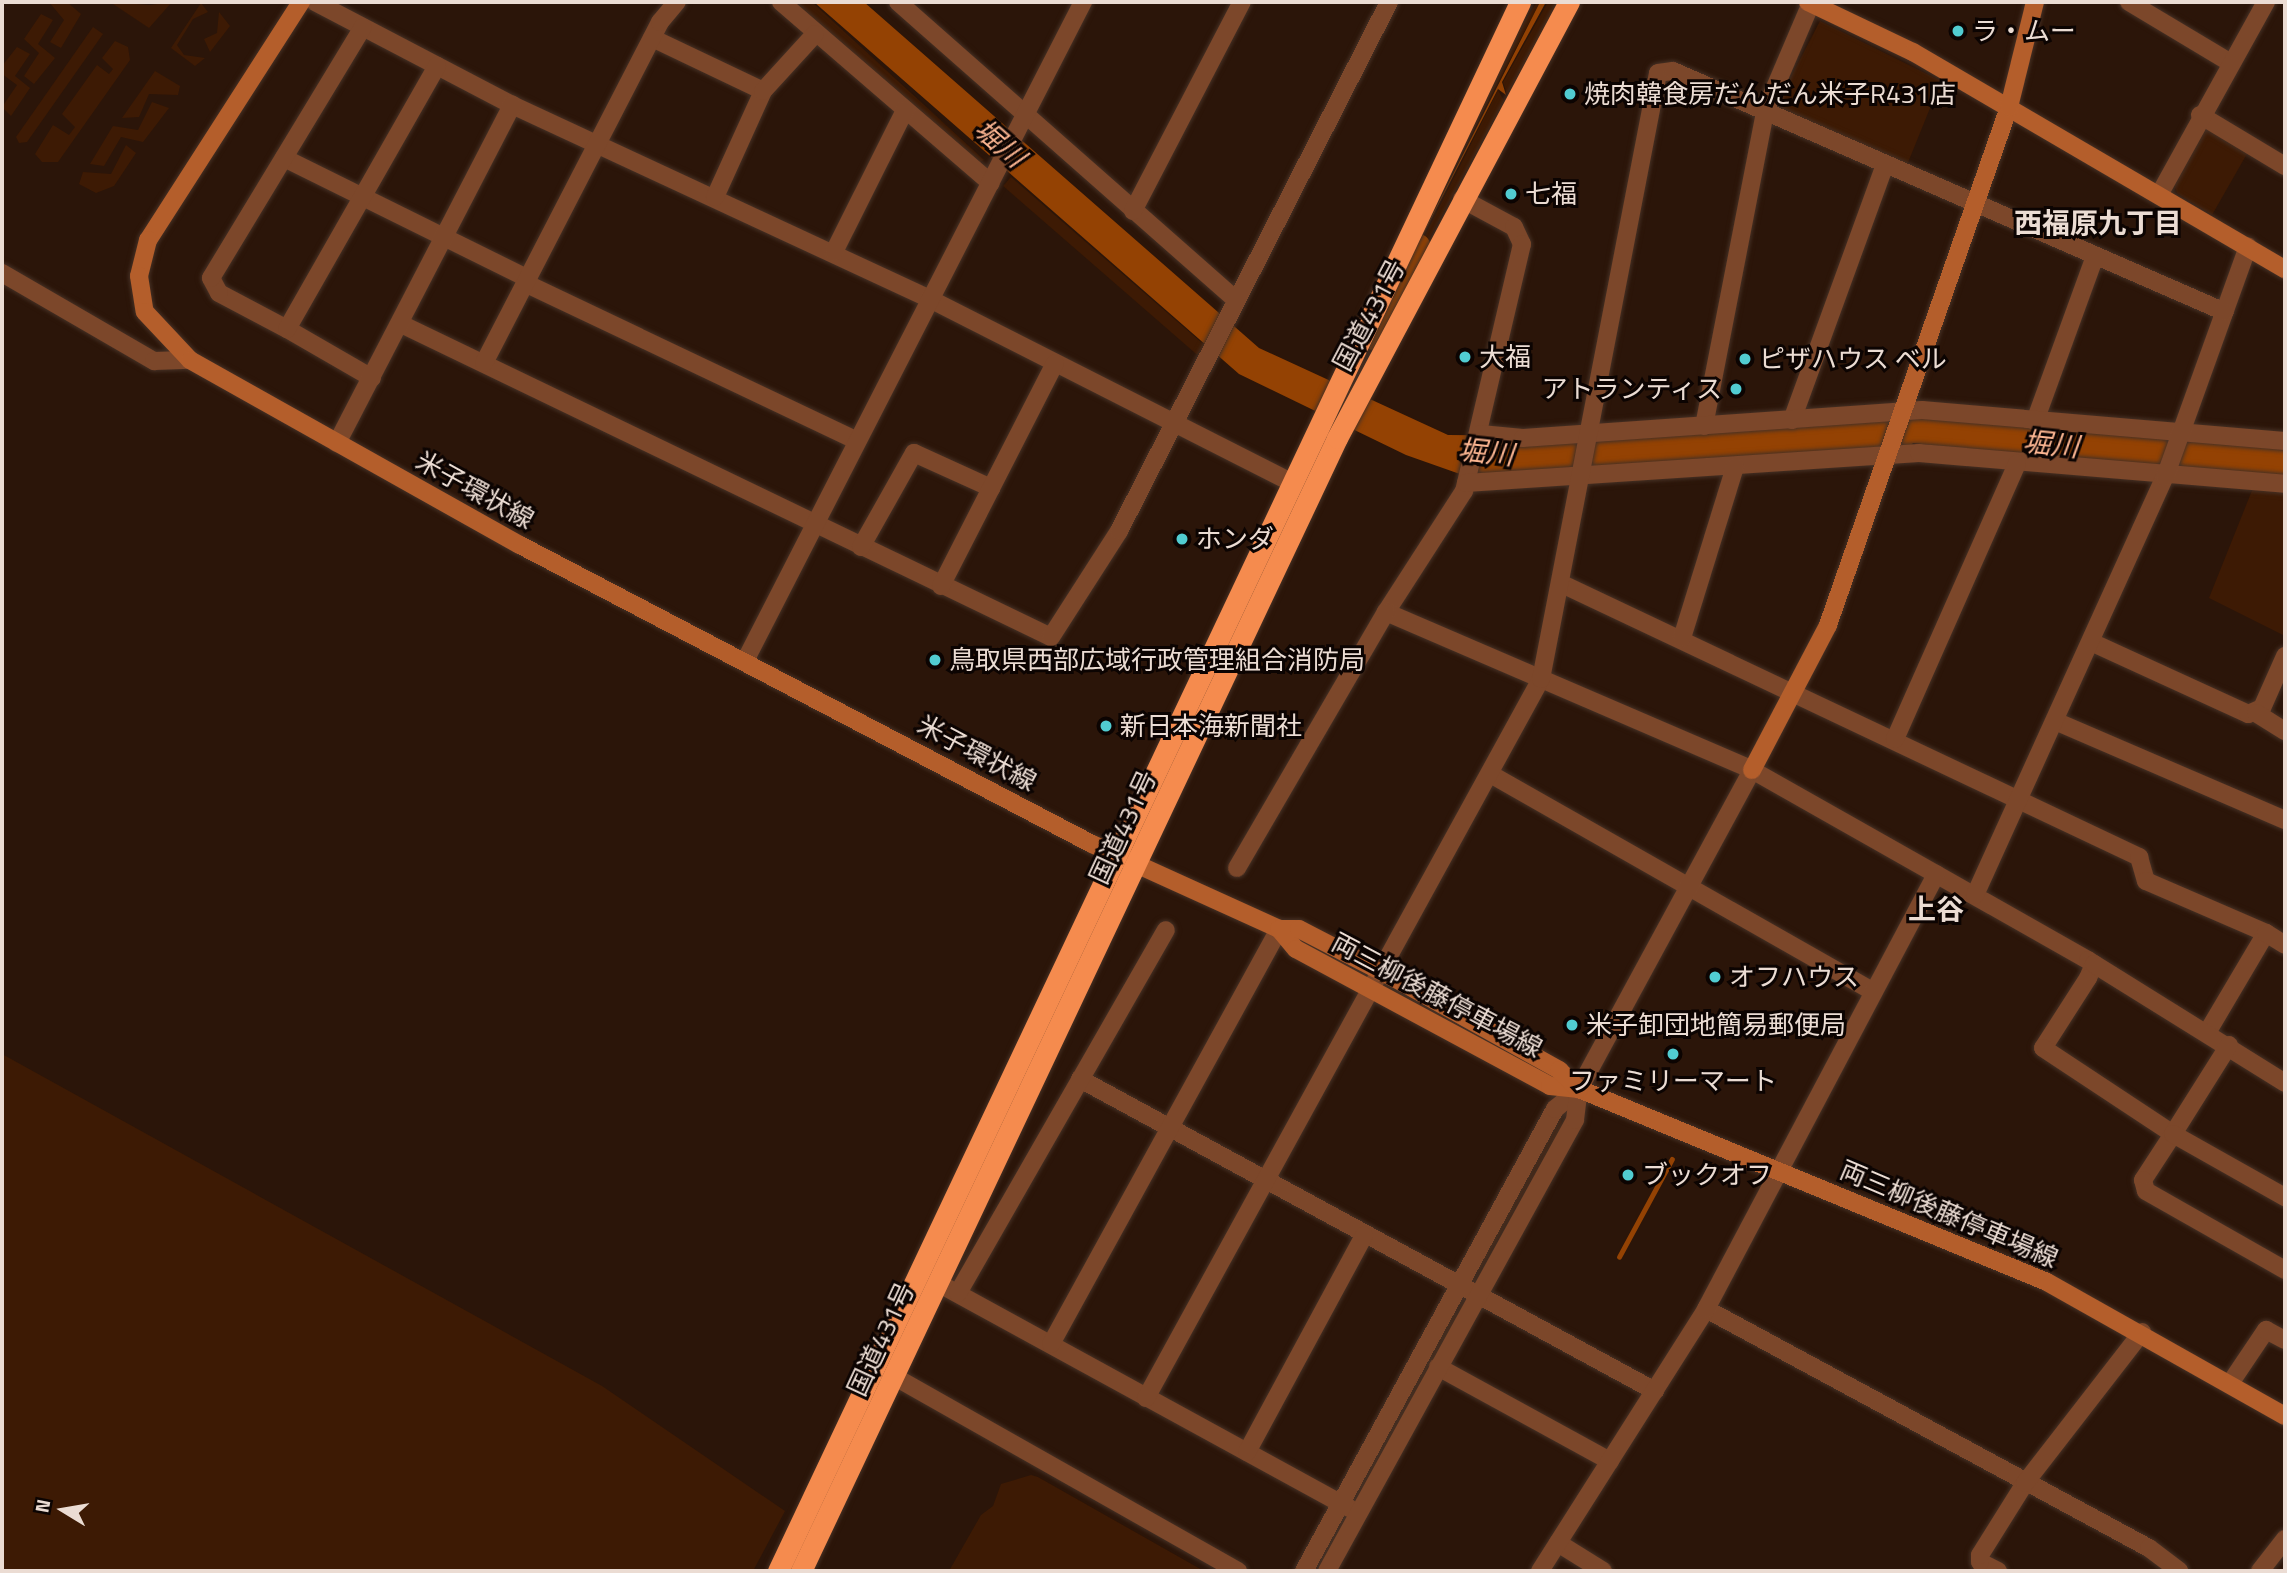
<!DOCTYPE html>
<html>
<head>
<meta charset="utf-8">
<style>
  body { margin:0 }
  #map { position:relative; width:2287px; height:1573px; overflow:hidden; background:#2b1509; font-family:"Titillium Web","Noto Sans JP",sans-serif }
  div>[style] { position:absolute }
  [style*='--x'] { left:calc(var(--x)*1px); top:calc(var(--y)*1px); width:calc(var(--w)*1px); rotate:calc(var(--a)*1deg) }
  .green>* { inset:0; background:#3d1a04; transform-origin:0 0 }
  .water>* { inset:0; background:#944203 }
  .stream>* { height:4.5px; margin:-2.25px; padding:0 2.25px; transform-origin:2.25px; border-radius:2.25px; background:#944203 }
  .river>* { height:28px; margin:-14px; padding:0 14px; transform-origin:14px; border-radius:14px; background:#944203 }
  .roads { filter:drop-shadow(0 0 2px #463125) drop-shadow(0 0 2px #463125) }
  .street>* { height:18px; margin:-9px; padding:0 9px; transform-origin:9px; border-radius:9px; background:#7c472a }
  .secondary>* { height:18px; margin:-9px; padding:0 9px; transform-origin:9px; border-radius:9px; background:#b45e2b }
  .highway>* { height:21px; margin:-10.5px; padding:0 10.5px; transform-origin:10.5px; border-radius:10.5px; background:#f58b4e }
  .dots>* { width:19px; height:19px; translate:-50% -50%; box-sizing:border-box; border:4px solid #0c0402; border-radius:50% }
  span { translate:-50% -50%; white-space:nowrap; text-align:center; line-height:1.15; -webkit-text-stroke:6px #0c0402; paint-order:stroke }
  .poi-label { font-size:26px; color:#ebdcd3 }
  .left { translate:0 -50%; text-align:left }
  .right { translate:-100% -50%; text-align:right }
  .street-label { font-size:26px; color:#ebdcd3 }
  .water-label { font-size:28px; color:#fbb591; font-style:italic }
  .neighbourhood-label { font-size:28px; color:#ebdcd3; font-weight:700 }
  .frame { position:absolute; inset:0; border:4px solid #ebdcd3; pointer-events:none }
  .north { position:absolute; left:28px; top:1475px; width:70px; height:70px; -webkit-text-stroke:5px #0c0402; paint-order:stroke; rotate:281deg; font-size:19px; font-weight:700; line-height:28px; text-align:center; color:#ebdcd3 }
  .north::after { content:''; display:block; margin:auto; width:24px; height:32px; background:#ebdcd3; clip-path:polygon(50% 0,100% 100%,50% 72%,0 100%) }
</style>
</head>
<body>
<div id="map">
  <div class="green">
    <i style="clip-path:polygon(49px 2px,67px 2px,81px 14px,61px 48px,50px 42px,64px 20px)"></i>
    <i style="clip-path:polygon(110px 2px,150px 5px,172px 2px,149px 28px)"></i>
    <i style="clip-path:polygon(792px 2px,812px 2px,984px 160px,978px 163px)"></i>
    <i style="clip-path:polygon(1537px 2px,1540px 2px,1429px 216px,1498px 63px)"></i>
    <i style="clip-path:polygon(1548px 2px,1559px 2px,1507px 94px,1503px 82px)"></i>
    <i style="clip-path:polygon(201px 3px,208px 12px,193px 19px,177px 45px,184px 55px,205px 58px,195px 66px,171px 48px)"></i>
    <i style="clip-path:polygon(219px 12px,230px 26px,210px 52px,204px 39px,217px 33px)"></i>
    <i style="clip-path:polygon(41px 14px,53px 20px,38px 44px,55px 58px,34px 84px,24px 76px,39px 53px,24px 39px)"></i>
    <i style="clip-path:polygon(1820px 21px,1941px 81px,1907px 165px,1782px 110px,1779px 100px)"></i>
    <i style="clip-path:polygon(93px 27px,103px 34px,27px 142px,19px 143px,16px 137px)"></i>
    <i style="clip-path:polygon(115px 41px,128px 47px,130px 60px,58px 162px,42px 162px,35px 154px,53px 125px,69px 135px,75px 127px,62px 114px,97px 65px,109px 74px,113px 69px,102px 58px)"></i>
    <i style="clip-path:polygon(17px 47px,30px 54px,15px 76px,30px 88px,11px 116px,2px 107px,17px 85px,2px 74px,2px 66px)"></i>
    <i style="clip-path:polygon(155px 71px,180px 86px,178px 95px,149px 94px,139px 117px,122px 118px)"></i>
    <i style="clip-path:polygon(1498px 90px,1504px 101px,1354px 377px)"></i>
    <i style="clip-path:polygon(152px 102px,169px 108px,143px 142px,121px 137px,104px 166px,90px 164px,113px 126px,138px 130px)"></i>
    <i style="clip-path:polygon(2209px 129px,2248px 152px,2212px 215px,2177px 193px,2174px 184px,2199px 131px)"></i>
    <i style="clip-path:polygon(126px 145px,136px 153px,114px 186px,96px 193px,79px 184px,83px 172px,111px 174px)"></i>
    <i style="left:1011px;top:177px;width:257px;height:12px;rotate:41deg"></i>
    <i style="clip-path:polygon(2253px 488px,2285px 489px,2285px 636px,2209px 598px)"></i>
    <i style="clip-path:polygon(1404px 992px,1549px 1073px,1400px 996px)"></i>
    <i style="clip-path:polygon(2px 1054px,602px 1386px,785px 1511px,753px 1571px,2px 1571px)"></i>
    <i style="clip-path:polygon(1561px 1119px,1562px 1125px,1480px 1270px,1479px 1265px)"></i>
    <i style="clip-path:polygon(1454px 1312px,1458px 1315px,1362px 1487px,1360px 1486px)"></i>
    <i style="clip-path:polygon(1031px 1475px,1038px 1477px,1204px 1571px,949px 1571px,981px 1515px,993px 1506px,1001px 1484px)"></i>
  </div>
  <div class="water">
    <i style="clip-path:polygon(814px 2px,864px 2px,1259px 348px,1448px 435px,1658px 437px,1920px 415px,2285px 448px,2285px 476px,2148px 470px,1913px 443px,1907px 450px,1474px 479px,1406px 455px,1239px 374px)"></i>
    <i style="clip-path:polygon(1540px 2px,1546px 2px,1502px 82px,1506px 95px,1498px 89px,1399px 281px)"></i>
  </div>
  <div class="stream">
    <i style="--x:1619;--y:1257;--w:111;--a:-61.6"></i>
  </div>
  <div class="river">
    <i style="--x:1373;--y:336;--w:99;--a:-63.7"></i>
  </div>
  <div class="roads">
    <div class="street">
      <i style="--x:315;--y:2;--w:222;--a:27.6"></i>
      <i style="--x:512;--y:105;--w:461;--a:24.9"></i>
      <i style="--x:930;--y:299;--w:404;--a:26.9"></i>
      <i style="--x:781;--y:2;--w:277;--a:40.8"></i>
      <i style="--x:898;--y:2;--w:451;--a:41.4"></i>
      <i style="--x:2129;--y:2;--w:119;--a:30.9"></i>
      <i style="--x:652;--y:38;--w:123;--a:25.5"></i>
      <i style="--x:2200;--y:115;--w:99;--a:31"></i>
      <i style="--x:284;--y:158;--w:273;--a:26.3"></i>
      <i style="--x:2159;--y:195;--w:221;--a:-61"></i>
      <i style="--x:715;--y:197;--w:116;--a:-65.6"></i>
      <i style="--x:763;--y:91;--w:77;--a:-47.6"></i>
      <i style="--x:1462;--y:199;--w:59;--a:28.3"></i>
      <i style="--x:1514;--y:227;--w:19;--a:65"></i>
      <i style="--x:1522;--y:244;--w:254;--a:103.2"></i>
      <i style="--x:1464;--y:491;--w:144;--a:122.8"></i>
      <i style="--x:1386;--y:612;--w:399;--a:23.3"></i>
      <i style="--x:1752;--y:770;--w:386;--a:29.5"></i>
      <i style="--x:2088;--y:960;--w:7;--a:34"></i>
      <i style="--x:2094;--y:964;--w:15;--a:113"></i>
      <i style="--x:2088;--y:978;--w:83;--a:122.7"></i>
      <i style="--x:2043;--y:1048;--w:156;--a:33.5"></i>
      <i style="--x:2173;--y:1134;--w:55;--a:123.1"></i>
      <i style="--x:2143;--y:1180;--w:11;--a:75"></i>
      <i style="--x:2146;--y:1191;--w:160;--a:29.6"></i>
      <i style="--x:1133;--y:211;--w:236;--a:-62.5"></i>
      <i style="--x:834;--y:252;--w:159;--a:-63.4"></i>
      <i style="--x:2;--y:273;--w:176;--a:30.1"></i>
      <i style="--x:154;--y:361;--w:36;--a:-2"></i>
      <i style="--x:527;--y:284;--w:365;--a:25.4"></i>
      <i style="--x:401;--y:324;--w:721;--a:25.71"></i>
      <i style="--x:1051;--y:637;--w:126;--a:-57.3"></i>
      <i style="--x:1119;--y:531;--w:594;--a:-62.96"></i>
      <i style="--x:287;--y:329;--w:77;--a:-152.1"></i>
      <i style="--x:219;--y:293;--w:17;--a:-118"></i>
      <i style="--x:211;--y:278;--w:293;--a:-58.8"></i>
      <i style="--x:484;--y:363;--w:384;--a:-62.7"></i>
      <i style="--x:660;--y:22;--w:26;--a:-50"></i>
      <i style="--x:372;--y:378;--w:98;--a:-150"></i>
      <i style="--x:287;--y:329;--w:303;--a:-60.3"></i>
      <i style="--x:1792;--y:420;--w:271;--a:-70"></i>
      <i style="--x:2035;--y:421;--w:176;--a:-70"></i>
      <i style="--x:1704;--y:426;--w:321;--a:-79"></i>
      <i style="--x:1765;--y:111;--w:117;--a:-66.9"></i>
      <i style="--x:1481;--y:434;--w:42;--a:5.4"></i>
      <i style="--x:1523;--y:438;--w:400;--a:-4"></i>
      <i style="--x:1922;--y:410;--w:364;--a:4.9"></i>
      <i style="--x:337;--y:443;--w:381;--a:-62.6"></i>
      <i style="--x:1466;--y:483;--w:454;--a:-3.8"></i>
      <i style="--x:1919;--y:453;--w:367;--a:4.8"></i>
      <i style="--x:861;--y:547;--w:108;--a:-60.6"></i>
      <i style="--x:914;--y:453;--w:85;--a:24.4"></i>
      <i style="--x:1560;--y:583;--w:641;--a:25.32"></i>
      <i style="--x:2139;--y:857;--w:25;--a:74"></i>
      <i style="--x:2146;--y:881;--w:131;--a:23.4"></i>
      <i style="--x:2266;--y:933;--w:114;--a:120.6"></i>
      <i style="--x:941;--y:586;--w:250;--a:-62.9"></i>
      <i style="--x:1682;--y:638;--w:179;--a:-72.8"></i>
      <i style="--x:2091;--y:642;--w:173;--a:24.6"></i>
      <i style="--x:2248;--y:714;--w:15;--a:-23"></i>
      <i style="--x:2262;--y:708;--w:57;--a:-66.1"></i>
      <i style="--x:745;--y:661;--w:741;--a:-62.85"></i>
      <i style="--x:2256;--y:713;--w:34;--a:32"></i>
      <i style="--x:2055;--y:721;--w:250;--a:23.3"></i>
      <i style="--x:1895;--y:739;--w:301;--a:-66.1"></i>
      <i style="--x:1492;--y:775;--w:435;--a:29.6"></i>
      <i style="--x:1237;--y:868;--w:296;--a:-59.8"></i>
      <i style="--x:1975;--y:895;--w:459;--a:-65.6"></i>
      <i style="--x:2165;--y:477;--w:245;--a:-70.2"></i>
      <i style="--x:2266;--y:933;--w:22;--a:32"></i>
      <i style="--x:2094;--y:964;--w:225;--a:31.9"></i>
      <i style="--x:2229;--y:1045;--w:105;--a:122.2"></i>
      <i style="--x:2173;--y:1134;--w:129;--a:29.4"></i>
      <i style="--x:1080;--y:1079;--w:654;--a:28.48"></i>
      <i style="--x:938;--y:1283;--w:469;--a:28.7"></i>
      <i style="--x:958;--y:1293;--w:418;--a:-60.2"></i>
      <i style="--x:1706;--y:1309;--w:503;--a:28.35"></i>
      <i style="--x:2149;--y:1548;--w:38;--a:37"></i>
      <i style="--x:1051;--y:1344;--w:474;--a:-61.2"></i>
      <i style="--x:1438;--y:1367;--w:196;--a:28.7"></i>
      <i style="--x:895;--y:1377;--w:394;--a:29.5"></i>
      <i style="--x:2231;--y:1382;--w:63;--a:-56.1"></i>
      <i style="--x:2266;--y:1330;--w:21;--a:28"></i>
      <i style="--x:1146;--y:1398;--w:820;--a:-61.22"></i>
      <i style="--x:1541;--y:679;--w:617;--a:-79.07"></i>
      <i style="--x:1658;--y:73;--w:15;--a:-8"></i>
      <i style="--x:1673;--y:71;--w:602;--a:23.59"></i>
      <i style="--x:1247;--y:1452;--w:246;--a:-61.6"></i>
      <i style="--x:1558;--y:1543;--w:53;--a:31.9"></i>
      <i style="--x:1304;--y:1571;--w:526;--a:-61.49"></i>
      <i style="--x:1555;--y:1109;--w:31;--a:-40"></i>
      <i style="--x:1327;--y:1571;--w:515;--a:-61.19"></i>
      <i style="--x:1575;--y:1120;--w:31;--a:-83"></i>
      <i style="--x:1579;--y:1089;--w:363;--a:-61.5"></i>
      <i style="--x:1540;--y:1571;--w:310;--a:-57.6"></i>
      <i style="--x:1706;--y:1309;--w:492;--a:-62.1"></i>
      <i style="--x:1998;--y:1571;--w:20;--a:-153"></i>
      <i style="--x:1980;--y:1562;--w:7;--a:-90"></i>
      <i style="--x:1980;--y:1555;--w:85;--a:-58"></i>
      <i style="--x:2025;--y:1483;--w:191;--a:-52.2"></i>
      <i style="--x:2260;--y:1571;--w:41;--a:-52"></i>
    </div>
    <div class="secondary">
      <i style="--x:301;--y:2;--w:283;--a:122.7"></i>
      <i style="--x:148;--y:240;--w:37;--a:104"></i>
      <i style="--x:139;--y:276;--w:36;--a:81"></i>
      <i style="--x:145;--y:312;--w:66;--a:46.8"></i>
      <i style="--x:190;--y:360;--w:378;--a:29.3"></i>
      <i style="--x:520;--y:545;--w:645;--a:27.6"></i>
      <i style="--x:1092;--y:844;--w:205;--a:24.4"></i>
      <i style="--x:1279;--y:929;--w:26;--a:50"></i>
      <i style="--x:1296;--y:949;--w:289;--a:28.3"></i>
      <i style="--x:1550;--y:1086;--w:29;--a:6"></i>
      <i style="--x:1579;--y:1089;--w:506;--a:22.41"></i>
      <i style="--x:2047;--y:1282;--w:273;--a:29.4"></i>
      <i style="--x:1808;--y:2;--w:116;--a:25.5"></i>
      <i style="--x:1913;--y:52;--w:431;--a:30.3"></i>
      <i style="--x:1752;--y:770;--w:164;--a:-62.3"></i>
      <i style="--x:1828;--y:625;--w:549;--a:-70.74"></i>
      <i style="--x:2009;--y:107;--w:108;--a:-76.1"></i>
      <i style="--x:1279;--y:929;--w:20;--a:0"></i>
      <i style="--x:1299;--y:929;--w:117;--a:27.4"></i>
      <i style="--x:1403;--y:983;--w:179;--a:29.1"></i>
      <i style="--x:1559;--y:1070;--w:28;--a:44"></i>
    </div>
    <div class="highway">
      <i style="--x:778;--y:1571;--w:1736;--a:-64.69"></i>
      <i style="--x:801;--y:1571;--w:1253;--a:-64.68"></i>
      <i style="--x:1337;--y:438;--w:494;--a:-62"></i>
    </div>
  </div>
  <div class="dots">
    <i style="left:1958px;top:31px;background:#51ccd1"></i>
    <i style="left:1570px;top:94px;background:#51ccd1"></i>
    <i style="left:1511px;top:194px;background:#51ccd1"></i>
    <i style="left:1465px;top:357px;background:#51ccd1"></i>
    <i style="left:1745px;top:359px;background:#51ccd1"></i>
    <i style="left:1736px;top:389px;background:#51ccd1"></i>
    <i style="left:1182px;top:539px;background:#51ccd1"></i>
    <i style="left:935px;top:660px;background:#51ccd1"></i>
    <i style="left:1106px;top:726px;background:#51ccd1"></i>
    <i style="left:1715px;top:977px;background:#51ccd1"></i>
    <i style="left:1572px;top:1025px;background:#51ccd1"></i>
    <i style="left:1673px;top:1054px;background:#51ccd1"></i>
    <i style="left:1628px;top:1175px;background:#51ccd1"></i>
  </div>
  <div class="poi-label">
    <span class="left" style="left:1972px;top:31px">ラ・ムー</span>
    <span class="left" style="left:1584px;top:94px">焼肉韓食房だんだん米子R431店</span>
    <span class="left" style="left:1525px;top:194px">七福</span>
    <span class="left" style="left:1479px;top:357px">大福</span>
    <span class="left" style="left:1759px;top:359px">ピザハウス ベル</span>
    <span class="right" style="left:1722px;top:389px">アトランティス</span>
    <span class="left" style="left:1196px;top:539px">ホンダ</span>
    <span class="left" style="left:949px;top:660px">鳥取県西部広域行政管理組合消防局</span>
    <span class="left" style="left:1120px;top:726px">新日本海新聞社</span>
    <span class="left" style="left:1729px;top:977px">オフハウス</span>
    <span class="left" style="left:1586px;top:1025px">米子卸団地簡易郵便局</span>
    <span style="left:1673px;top:1081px">ファミリーマート</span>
    <span class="left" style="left:1642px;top:1175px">ブックオフ</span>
  </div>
  <div class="street-label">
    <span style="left:1369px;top:315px;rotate:-62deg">国道431号</span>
    <span style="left:475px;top:490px;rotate:29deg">米子環状線</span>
    <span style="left:977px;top:753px;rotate:28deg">米子環状線</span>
    <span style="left:1123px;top:827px;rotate:-65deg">国道431号</span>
    <span style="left:1437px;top:995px;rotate:28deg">両三柳後藤停車場線</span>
    <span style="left:1949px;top:1214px;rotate:23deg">両三柳後藤停車場線</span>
    <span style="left:881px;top:1339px;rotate:-65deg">国道431号</span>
  </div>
  <div class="water-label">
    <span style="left:1000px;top:143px;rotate:41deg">堀川</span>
    <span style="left:2051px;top:444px;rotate:6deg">堀川</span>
    <span style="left:1486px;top:452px;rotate:6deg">堀川</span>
  </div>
  <div class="neighbourhood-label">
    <span style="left:2098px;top:223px">西福原九丁目</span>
    <span style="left:1936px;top:909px">上谷</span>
  </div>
  <div class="frame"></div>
  <div class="north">N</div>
</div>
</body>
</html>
